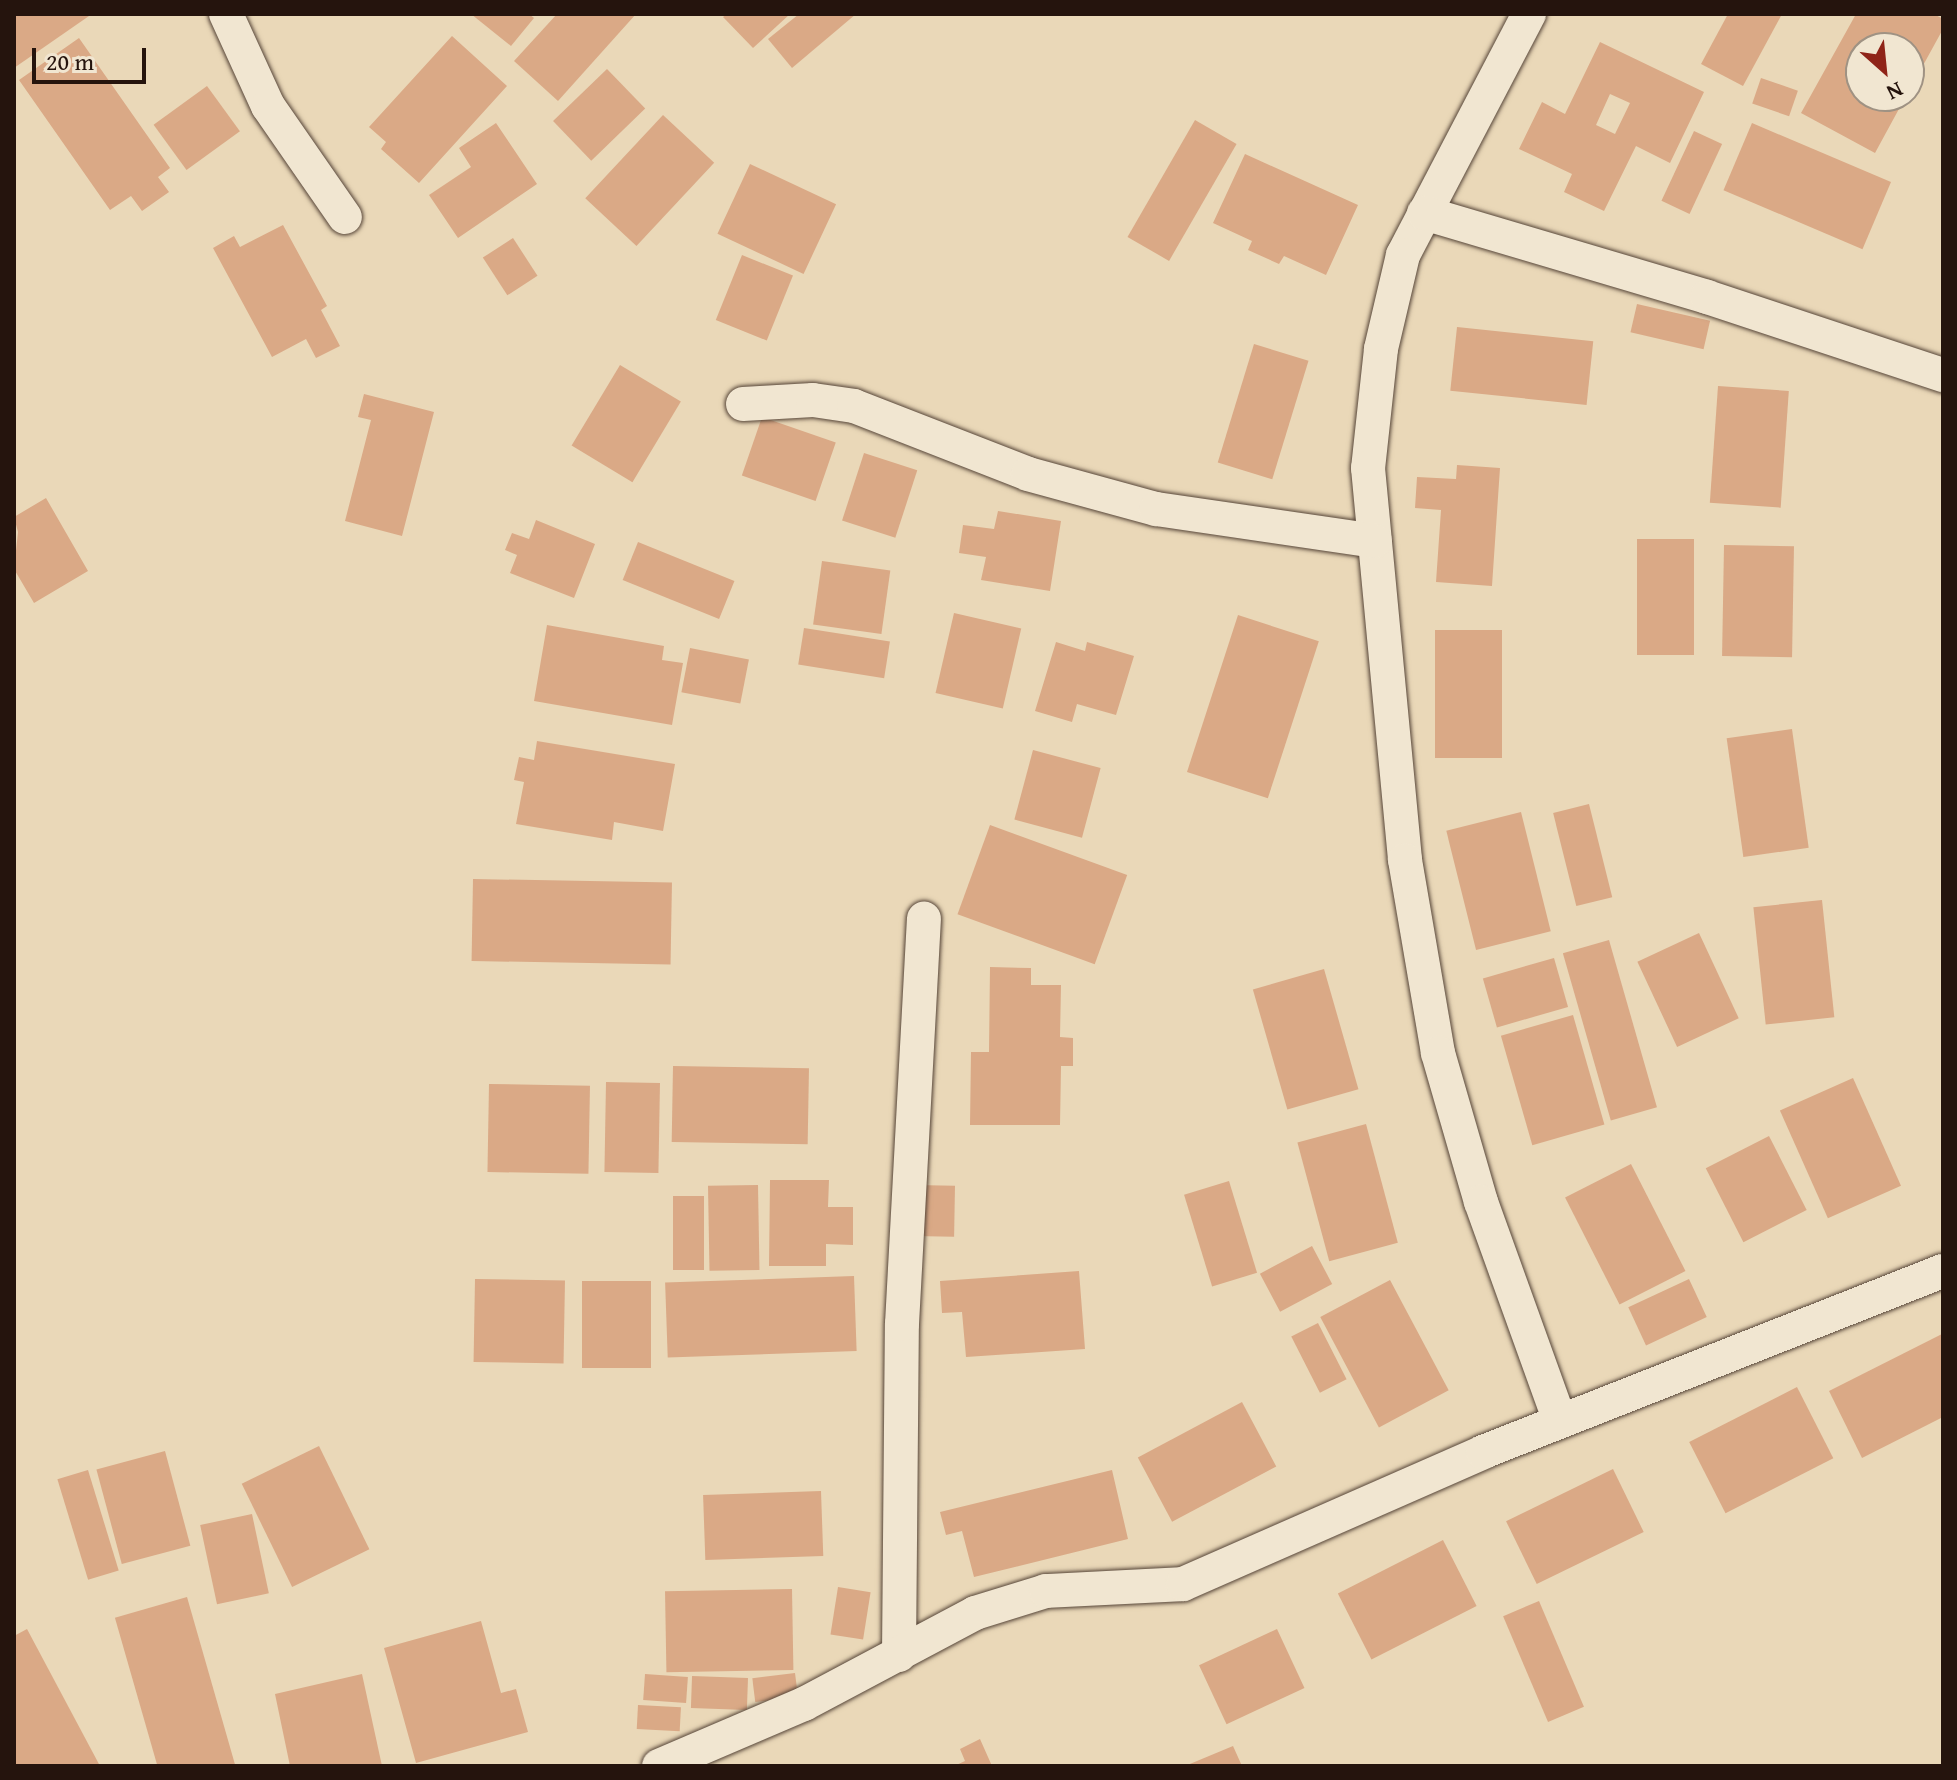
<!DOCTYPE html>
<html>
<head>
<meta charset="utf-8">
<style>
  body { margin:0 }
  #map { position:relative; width:1957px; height:1780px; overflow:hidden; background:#ead8b8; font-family:"Gentium Book Plus",serif }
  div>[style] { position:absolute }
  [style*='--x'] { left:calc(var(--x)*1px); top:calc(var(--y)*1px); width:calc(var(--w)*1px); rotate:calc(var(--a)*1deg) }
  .building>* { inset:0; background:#daa986; transform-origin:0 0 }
  .roads { filter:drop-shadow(0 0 2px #564538) drop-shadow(0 0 2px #564538) }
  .street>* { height:34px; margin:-17px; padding:0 17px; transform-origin:17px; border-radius:17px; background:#f1e6d1 }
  span { translate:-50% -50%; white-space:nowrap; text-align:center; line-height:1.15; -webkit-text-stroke:6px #f1e6d1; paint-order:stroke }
  .frame { position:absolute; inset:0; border:16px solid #25140d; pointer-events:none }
  .north { position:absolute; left:1845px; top:32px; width:80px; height:80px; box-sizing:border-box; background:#f1e6d1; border:2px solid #9f9283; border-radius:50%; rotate:153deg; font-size:22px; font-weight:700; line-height:32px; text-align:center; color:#25140d }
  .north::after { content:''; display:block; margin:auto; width:28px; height:36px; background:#8f2418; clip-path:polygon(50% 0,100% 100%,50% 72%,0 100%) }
  .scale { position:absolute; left:32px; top:48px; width:114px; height:36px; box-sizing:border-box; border:4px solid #25140d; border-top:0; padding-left:10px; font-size:24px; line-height:28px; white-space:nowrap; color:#25140d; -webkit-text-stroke:6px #f1e6d1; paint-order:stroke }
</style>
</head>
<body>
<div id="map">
  <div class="building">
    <i style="clip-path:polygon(14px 14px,87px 14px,89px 16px,14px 68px)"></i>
    <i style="clip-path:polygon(471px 14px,529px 14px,534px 18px,511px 46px)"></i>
    <i style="clip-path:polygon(557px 14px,636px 14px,558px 101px,514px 61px)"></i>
    <i style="clip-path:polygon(727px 14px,790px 14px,753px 48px,723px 17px)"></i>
    <i style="clip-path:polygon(799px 14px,856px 14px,792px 68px,768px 39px)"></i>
    <i style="clip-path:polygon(1728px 14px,1782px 14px,1743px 86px,1701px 64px)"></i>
    <i style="clip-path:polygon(1856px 14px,1934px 14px,1943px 19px,1943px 29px,1909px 91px,1909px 48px,1861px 48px,1861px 96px,1906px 96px,1875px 153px,1801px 113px)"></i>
    <i style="clip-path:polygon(452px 36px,507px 86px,419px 183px,381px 149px,386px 142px,369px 127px)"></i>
    <i style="clip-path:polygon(79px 38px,170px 168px,158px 177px,169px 192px,142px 211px,131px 196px,110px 210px,19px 80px)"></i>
    <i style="clip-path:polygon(evenodd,1600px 42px,1704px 92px,1670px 163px,1636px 146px,1604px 211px,1564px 192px,1572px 174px,1519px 149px,1542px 102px,1565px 114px,1600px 42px,1610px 94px,1630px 103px,1615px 134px,1596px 125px,1610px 94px)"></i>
    <i style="left:607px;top:69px;width:55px;height:75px;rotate:46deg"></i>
    <i style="left:1761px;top:78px;width:39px;height:27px;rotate:19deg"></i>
    <i style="left:207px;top:86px;width:56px;height:66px;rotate:54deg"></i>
    <i style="left:663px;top:115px;width:70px;height:114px;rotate:43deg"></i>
    <i style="left:1195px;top:120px;width:48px;height:135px;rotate:30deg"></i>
    <i style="clip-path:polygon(496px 123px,537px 184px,458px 238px,429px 195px,471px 167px,459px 148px)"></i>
    <i style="left:1752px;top:123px;width:151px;height:73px;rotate:23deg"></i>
    <i style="left:1694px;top:131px;width:31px;height:77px;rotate:25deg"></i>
    <i style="clip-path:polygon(1245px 154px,1358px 205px,1326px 275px,1284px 256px,1279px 264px,1248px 250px,1252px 241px,1213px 223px)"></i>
    <i style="left:750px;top:164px;width:95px;height:77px;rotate:25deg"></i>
    <i style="clip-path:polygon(283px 225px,327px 306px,321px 310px,340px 346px,316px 358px,306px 339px,272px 357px,213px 248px,234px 236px,240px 247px)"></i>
    <i style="left:513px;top:238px;width:45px;height:36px;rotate:57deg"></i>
    <i style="left:742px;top:255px;width:55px;height:70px;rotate:22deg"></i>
    <i style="left:1637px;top:304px;width:75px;height:29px;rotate:13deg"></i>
    <i style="left:1457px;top:327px;width:137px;height:64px;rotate:6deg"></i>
    <i style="left:1254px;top:344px;width:57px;height:124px;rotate:17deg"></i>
    <i style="left:620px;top:365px;width:71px;height:94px;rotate:31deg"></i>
    <i style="left:1718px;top:386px;width:71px;height:117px;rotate:4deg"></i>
    <i style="clip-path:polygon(364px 394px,434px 412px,402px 536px,345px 521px,371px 420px,358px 417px)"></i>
    <i style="left:762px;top:417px;width:78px;height:62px;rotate:19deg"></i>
    <i style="left:864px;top:453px;width:56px;height:71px;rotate:18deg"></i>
    <i style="clip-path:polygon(1457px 465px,1500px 468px,1492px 586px,1436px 582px,1441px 510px,1415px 508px,1417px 477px,1456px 479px)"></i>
    <i style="clip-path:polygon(46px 498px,88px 571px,34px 603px,14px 569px,18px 532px,14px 517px)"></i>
    <i style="clip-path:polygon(998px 511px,1061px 521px,1050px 591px,981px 580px,986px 557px,959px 553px,963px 525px,994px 529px)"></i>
    <i style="clip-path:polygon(536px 520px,595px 544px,574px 598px,510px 573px,517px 555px,505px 550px,512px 533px,529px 539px)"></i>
    <i style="left:1637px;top:539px;width:57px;height:116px"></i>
    <i style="left:638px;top:542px;width:104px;height:41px;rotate:22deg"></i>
    <i style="left:1724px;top:545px;width:70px;height:111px;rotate:1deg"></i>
    <i style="left:822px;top:561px;width:69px;height:64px;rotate:8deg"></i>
    <i style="left:954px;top:613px;width:69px;height:82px;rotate:13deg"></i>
    <i style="left:1238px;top:615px;width:85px;height:165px;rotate:18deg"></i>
    <i style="clip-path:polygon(547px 625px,664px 646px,662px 660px,683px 663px,672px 725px,534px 701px)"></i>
    <i style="left:804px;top:628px;width:87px;height:37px;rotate:9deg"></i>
    <i style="left:1435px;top:630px;width:67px;height:128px"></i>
    <i style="clip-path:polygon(1056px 642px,1085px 651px,1087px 642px,1134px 656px,1116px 715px,1077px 704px,1072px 722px,1035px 711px)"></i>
    <i style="left:690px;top:648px;width:60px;height:45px;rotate:11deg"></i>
    <i style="left:1792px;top:729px;width:120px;height:66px;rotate:82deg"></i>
    <i style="clip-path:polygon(537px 741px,675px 764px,663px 831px,614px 822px,612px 840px,516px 824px,524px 782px,514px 780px,519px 757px,534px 760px)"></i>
    <i style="left:1033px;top:750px;width:70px;height:72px;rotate:15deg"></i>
    <i style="left:1589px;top:804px;width:96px;height:37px;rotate:76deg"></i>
    <i style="left:1521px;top:812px;width:123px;height:77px;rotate:76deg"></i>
    <i style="left:990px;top:825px;width:146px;height:95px;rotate:20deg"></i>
    <i style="left:473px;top:879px;width:199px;height:82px;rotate:1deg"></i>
    <i style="left:1822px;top:900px;width:118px;height:69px;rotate:84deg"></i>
    <i style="left:1699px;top:933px;width:94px;height:68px;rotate:65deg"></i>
    <i style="left:1609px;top:940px;width:174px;height:48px;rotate:74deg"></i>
    <i style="left:1554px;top:958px;width:51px;height:74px;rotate:74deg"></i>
    <i style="clip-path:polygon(990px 967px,1031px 968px,1031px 985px,1061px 985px,1060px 1037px,1073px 1038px,1073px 1066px,1061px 1066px,1060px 1125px,970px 1125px,971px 1052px,989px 1052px)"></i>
    <i style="left:1324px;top:969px;width:125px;height:74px;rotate:74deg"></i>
    <i style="left:1573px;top:1015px;width:114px;height:75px;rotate:74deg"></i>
    <i style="left:673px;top:1066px;width:136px;height:76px;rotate:1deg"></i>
    <i style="left:1853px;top:1078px;width:118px;height:80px;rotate:66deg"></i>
    <i style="left:606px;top:1082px;width:54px;height:90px;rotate:1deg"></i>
    <i style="left:489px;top:1084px;width:101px;height:88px;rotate:1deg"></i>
    <i style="left:1366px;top:1124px;width:123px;height:71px;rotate:75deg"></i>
    <i style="left:1769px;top:1136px;width:83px;height:71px;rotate:63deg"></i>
    <i style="left:1631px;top:1164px;width:120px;height:74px;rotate:63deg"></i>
    <i style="clip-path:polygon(770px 1180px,829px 1180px,828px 1207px,853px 1207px,853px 1245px,826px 1244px,826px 1266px,769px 1266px)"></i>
    <i style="left:1229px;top:1181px;width:96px;height:47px;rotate:73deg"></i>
    <i style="left:758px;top:1185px;width:85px;height:50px;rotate:89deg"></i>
    <i style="left:914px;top:1185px;width:41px;height:51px;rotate:1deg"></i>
    <i style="left:673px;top:1196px;width:31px;height:74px"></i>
    <i style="left:1312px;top:1246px;width:43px;height:59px;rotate:62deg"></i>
    <i style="clip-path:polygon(1079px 1271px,1085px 1349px,966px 1357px,962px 1312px,942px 1313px,940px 1281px)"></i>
    <i style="left:854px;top:1276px;width:75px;height:189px;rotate:88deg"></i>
    <i style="left:475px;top:1279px;width:90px;height:83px;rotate:1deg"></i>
    <i style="left:1689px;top:1279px;width:42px;height:67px;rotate:65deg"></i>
    <i style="left:1390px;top:1280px;width:125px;height:79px;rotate:62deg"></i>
    <i style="left:582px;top:1281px;width:69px;height:87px"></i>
    <i style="left:1318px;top:1323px;width:63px;height:30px;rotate:63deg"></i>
    <i style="clip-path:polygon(1942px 1334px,1943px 1417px,1862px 1458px,1829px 1391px)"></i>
    <i style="left:1797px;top:1387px;width:80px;height:121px;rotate:63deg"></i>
    <i style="left:1242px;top:1402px;width:73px;height:118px;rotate:62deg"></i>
    <i style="left:319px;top:1446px;width:115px;height:86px;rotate:64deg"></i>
    <i style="left:165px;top:1451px;width:98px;height:71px;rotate:75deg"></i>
    <i style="left:1613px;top:1469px;width:70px;height:119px;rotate:64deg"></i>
    <i style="left:88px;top:1470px;width:105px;height:32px;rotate:73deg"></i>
    <i style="clip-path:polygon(1112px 1470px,1128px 1539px,974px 1577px,962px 1531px,946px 1535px,940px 1512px)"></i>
    <i style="left:821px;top:1491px;width:65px;height:118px;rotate:88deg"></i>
    <i style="left:252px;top:1514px;width:81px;height:53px;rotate:78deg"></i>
    <i style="left:1443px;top:1540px;width:74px;height:118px;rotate:63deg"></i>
    <i style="left:838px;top:1587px;width:33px;height:48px;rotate:9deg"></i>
    <i style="left:792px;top:1589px;width:81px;height:127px;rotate:89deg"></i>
    <i style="left:187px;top:1597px;width:176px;height:75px;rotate:74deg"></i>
    <i style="left:1539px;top:1601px;width:115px;height:39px;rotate:67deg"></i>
    <i style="clip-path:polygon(481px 1621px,501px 1693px,516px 1689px,528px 1732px,416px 1763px,384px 1648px)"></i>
    <i style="clip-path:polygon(27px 1629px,100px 1766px,14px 1766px,14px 1636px)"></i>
    <i style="left:1277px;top:1629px;width:65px;height:86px;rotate:65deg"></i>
    <i style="left:795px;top:1673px;width:24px;height:43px;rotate:83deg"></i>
    <i style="clip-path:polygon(362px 1674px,382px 1766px,290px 1766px,275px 1694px)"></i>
    <i style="left:645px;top:1674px;width:43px;height:26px;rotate:4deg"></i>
    <i style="left:748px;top:1678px;width:32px;height:56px;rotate:92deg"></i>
    <i style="left:638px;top:1705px;width:43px;height:24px;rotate:3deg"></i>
    <i style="clip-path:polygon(980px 1739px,992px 1766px,954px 1766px,965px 1761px,960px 1749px)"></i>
    <i style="clip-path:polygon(1233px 1746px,1242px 1766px,1185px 1766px)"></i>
  </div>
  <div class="roads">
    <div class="street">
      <i style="--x:226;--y:14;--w:101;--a:65.5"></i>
      <i style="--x:268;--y:106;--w:135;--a:55.3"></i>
      <i style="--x:1529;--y:14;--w:272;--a:117.6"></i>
      <i style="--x:1403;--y:255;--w:97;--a:103.2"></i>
      <i style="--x:1381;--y:349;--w:120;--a:96.2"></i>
      <i style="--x:1368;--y:468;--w:394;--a:84.6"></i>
      <i style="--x:1405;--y:860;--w:196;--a:80.3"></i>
      <i style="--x:1438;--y:1053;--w:155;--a:73.9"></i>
      <i style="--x:1481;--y:1202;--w:233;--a:70.2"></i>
      <i style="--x:1424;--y:213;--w:295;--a:16.5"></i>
      <i style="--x:1707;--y:297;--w:249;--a:18.3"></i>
      <i style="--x:743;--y:404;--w:70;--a:-3.3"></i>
      <i style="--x:813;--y:400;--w:41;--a:8.3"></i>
      <i style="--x:854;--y:406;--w:187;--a:21.3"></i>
      <i style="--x:1028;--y:474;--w:133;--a:15.3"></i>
      <i style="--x:1156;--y:509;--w:221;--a:8.3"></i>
      <i style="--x:899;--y:1655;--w:331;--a:-89.5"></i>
      <i style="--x:902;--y:1324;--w:406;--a:-86.9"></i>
      <i style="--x:659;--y:1766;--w:158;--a:-23.2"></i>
      <i style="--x:804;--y:1704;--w:194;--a:-28"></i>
      <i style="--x:975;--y:1613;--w:74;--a:-17.2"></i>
      <i style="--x:1046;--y:1591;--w:137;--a:-2.9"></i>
      <i style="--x:1183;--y:1584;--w:328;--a:-23.7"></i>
      <i style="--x:1483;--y:1452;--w:494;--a:-21.5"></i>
    </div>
  </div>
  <div class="frame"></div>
  <div class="north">N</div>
  <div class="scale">20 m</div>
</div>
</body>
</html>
